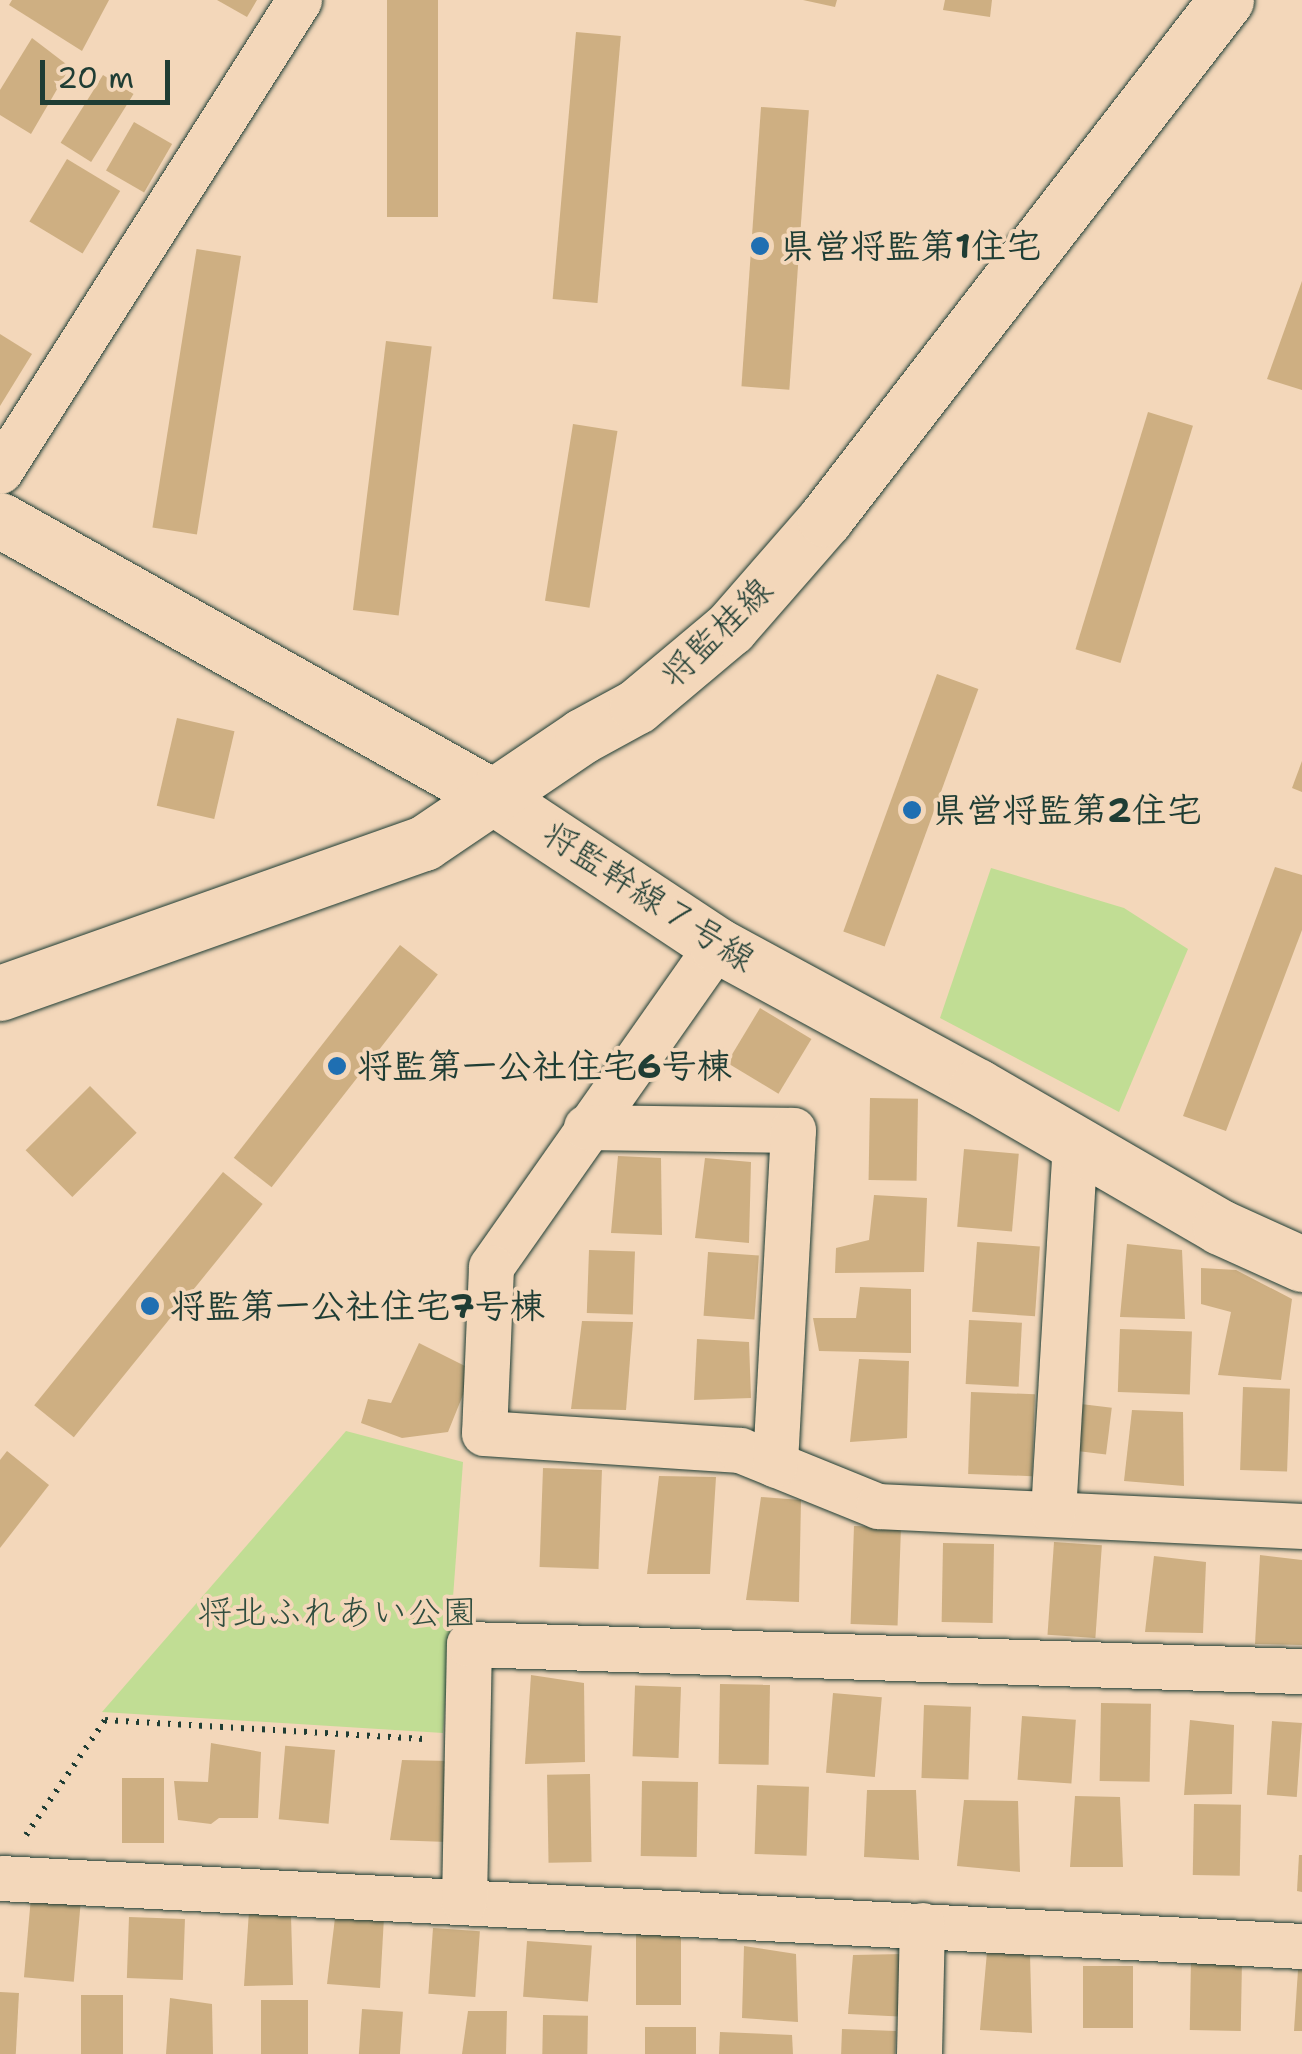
<!DOCTYPE html>
<html>
<head>
<meta charset="utf-8">
<style>
  body { margin:0 }
  #map { position:relative; width:1302px; height:2054px; overflow:hidden; background:#f3d7ba; font-family:"Shantell Sans","Klee One",sans-serif }
  div>[style] { position:absolute }
  [style*='--x'] { left:calc(var(--x)*1px); top:calc(var(--y)*1px); width:calc(var(--w)*1px); rotate:calc(var(--a)*1deg) }
  .green>* { inset:0; background:#c1dd94 }
  .building>* { inset:0; background:#ceaf82; transform-origin:0 0 }
  .path>* { height:6px; margin-top:-3px; transform-origin:0; background:repeating-linear-gradient(90deg,#1f3d34 0 2.5px,transparent 0 10.5px) }
  .roads { filter:drop-shadow(0 0 2px #1f3d34) drop-shadow(0 0 2px #1f3d34) }
  .street>* { height:45px; margin:-22.5px; padding:0 22.5px; transform-origin:22.5px; border-radius:22.5px; background:#f3d7ba }
  .secondary>* { height:55px; margin:-27.5px; padding:0 27.5px; transform-origin:27.5px; border-radius:27.5px; background:#f3d7ba }
  .dots>* { width:28px; height:28px; translate:-50% -50%; box-sizing:border-box; border:5px solid #f3d7ba; border-radius:50% }
  span { translate:-50% -50%; white-space:nowrap; text-align:center; line-height:1.15; -webkit-text-stroke:8px #f3d7ba; paint-order:stroke }
  .poi-label { font-size:35px; color:#1f3d34; font-weight:700 }
  .left { translate:0 -50%; text-align:left }
  .street-label { font-size:35px; color:#1f3d34 }
  .park-label { font-size:35px; color:#2f4d3e }
  .scale { position:absolute; left:40px; top:60px; width:130px; height:45px; box-sizing:border-box; border:5px solid #1f3d34; border-top:0; padding-left:12px; font-size:30px; line-height:35px; white-space:nowrap; color:#1f3d34; -webkit-text-stroke:8px #f3d7ba; paint-order:stroke }
</style>
</head>
<body>
<div id="map">
  <div class="green">
    <i style="clip-path:polygon(991px 868px,1124px 908px,1188px 949px,1119px 1112px,940px 1018px)"></i>
    <i style="clip-path:polygon(346px 1431px,463px 1462px,443px 1733px,102px 1712px)"></i>
  </div>
  <div class="building">
    <i style="clip-path:polygon(12px 0,109px 0,82px 51px,9px 5px)"></i>
    <i style="clip-path:polygon(217px 0,257px 0,247px 17px)"></i>
    <i style="left:387px;top:0;width:51px;height:217px"></i>
    <i style="clip-path:polygon(803px 0,837px 0,835px 7px)"></i>
    <i style="clip-path:polygon(945px 0,992px 0,990px 17px,943px 10px)"></i>
    <i style="left:576px;top:32px;width:45px;height:268px;rotate:5deg"></i>
    <i style="clip-path:polygon(32px 38px,70px 67px,31px 134px,0 115px,0 90px)"></i>
    <i style="left:103px;top:75px;width:36px;height:80px;rotate:32deg"></i>
    <i style="left:761px;top:107px;width:48px;height:280px;rotate:4deg"></i>
    <i style="left:134px;top:122px;width:44px;height:56px;rotate:30deg"></i>
    <i style="left:67px;top:159px;width:62px;height:73px;rotate:31deg"></i>
    <i style="left:241px;top:256px;width:282px;height:45px;rotate:99deg"></i>
    <i style="clip-path:polygon(1302px 281px,1302px 390px,1267px 379px)"></i>
    <i style="clip-path:polygon(0 334px,32px 354px,0 406px)"></i>
    <i style="left:386px;top:341px;width:46px;height:271px;rotate:7deg"></i>
    <i style="left:1148px;top:412px;width:47px;height:248px;rotate:17deg"></i>
    <i style="left:573px;top:424px;width:45px;height:179px;rotate:9deg"></i>
    <i style="left:937px;top:674px;width:44px;height:274px;rotate:20deg"></i>
    <i style="left:177px;top:718px;width:59px;height:90px;rotate:13deg"></i>
    <i style="clip-path:polygon(1302px 761px,1302px 792px,1292px 788px)"></i>
    <i style="clip-path:polygon(1275px 867px,1302px 875px,1302px 930px,1226px 1131px,1183px 1116px)"></i>
    <i style="left:400px;top:945px;width:48px;height:270px;rotate:38deg"></i>
    <i style="left:760px;top:1008px;width:60px;height:64px;rotate:31deg"></i>
    <i style="left:90px;top:1086px;width:66px;height:91px;rotate:45deg"></i>
    <i style="left:870px;top:1098px;width:48px;height:82px;rotate:1deg"></i>
    <i style="left:964px;top:1149px;width:55px;height:78px;rotate:5deg"></i>
    <i style="clip-path:polygon(618px 1156px,661px 1158px,662px 1235px,611px 1233px)"></i>
    <i style="clip-path:polygon(705px 1158px,751px 1162px,749px 1243px,695px 1238px)"></i>
    <i style="left:223px;top:1172px;width:51px;height:300px;rotate:39deg"></i>
    <i style="clip-path:polygon(874px 1195px,927px 1198px,924px 1272px,835px 1273px,836px 1248px,869px 1240px)"></i>
    <i style="left:977px;top:1242px;width:63px;height:70px;rotate:4deg"></i>
    <i style="clip-path:polygon(1127px 1244px,1182px 1250px,1185px 1319px,1120px 1317px)"></i>
    <i style="left:589px;top:1250px;width:46px;height:63px;rotate:2deg"></i>
    <i style="left:708px;top:1252px;width:51px;height:64px;rotate:4deg"></i>
    <i style="clip-path:polygon(1201px 1268px,1236px 1270px,1292px 1299px,1281px 1380px,1218px 1375px,1231px 1312px,1201px 1304px)"></i>
    <i style="clip-path:polygon(860px 1287px,911px 1289px,911px 1353px,819px 1351px,813px 1318px,856px 1318px)"></i>
    <i style="left:969px;top:1320px;width:53px;height:64px;rotate:3deg"></i>
    <i style="clip-path:polygon(582px 1321px,633px 1322px,626px 1410px,571px 1409px)"></i>
    <i style="left:1120px;top:1329px;width:72px;height:63px;rotate:2deg"></i>
    <i style="clip-path:polygon(697px 1339px,749px 1342px,751px 1398px,694px 1400px)"></i>
    <i style="clip-path:polygon(419px 1343px,473px 1370px,448px 1432px,402px 1438px,361px 1423px,368px 1399px,391px 1403px)"></i>
    <i style="clip-path:polygon(859px 1359px,909px 1361px,907px 1438px,850px 1442px)"></i>
    <i style="left:1243px;top:1387px;width:47px;height:83px;rotate:2deg"></i>
    <i style="left:971px;top:1392px;width:64px;height:82px;rotate:2deg"></i>
    <i style="left:1081px;top:1404px;width:31px;height:47px;rotate:7deg"></i>
    <i style="clip-path:polygon(1132px 1410px,1183px 1412px,1184px 1486px,1124px 1481px)"></i>
    <i style="clip-path:polygon(7px 1451px,49px 1485px,0 1548px,0 1460px)"></i>
    <i style="left:543px;top:1468px;width:59px;height:99px;rotate:2deg"></i>
    <i style="clip-path:polygon(659px 1476px,716px 1477px,710px 1574px,647px 1574px)"></i>
    <i style="clip-path:polygon(761px 1497px,801px 1500px,799px 1602px,746px 1600px)"></i>
    <i style="left:854px;top:1526px;width:47px;height:98px;rotate:2deg"></i>
    <i style="left:1054px;top:1542px;width:48px;height:93px;rotate:4deg"></i>
    <i style="left:994px;top:1544px;width:79px;height:51px;rotate:91deg"></i>
    <i style="clip-path:polygon(1260px 1555px,1302px 1560px,1302px 1645px,1255px 1644px)"></i>
    <i style="clip-path:polygon(1154px 1556px,1206px 1562px,1203px 1633px,1145px 1632px)"></i>
    <i style="clip-path:polygon(531px 1675px,584px 1683px,585px 1762px,525px 1764px)"></i>
    <i style="left:720px;top:1684px;width:50px;height:80px;rotate:1deg"></i>
    <i style="left:681px;top:1687px;width:71px;height:46px;rotate:92deg"></i>
    <i style="left:833px;top:1693px;width:49px;height:80px;rotate:5deg"></i>
    <i style="left:1101px;top:1703px;width:50px;height:78px;rotate:1deg"></i>
    <i style="left:924px;top:1705px;width:47px;height:73px;rotate:2deg"></i>
    <i style="left:1022px;top:1716px;width:54px;height:64px;rotate:4deg"></i>
    <i style="clip-path:polygon(1190px 1720px,1234px 1725px,1232px 1794px,1184px 1795px)"></i>
    <i style="left:1272px;top:1721px;width:30px;height:74px;rotate:4deg"></i>
    <i style="clip-path:polygon(211px 1743px,261px 1752px,258px 1818px,219px 1818px,211px 1824px,178px 1820px,174px 1781px,208px 1782px)"></i>
    <i style="left:335px;top:1750px;width:74px;height:50px;rotate:95deg"></i>
    <i style="clip-path:polygon(402px 1760px,449px 1761px,448px 1842px,390px 1840px)"></i>
    <i style="left:590px;top:1774px;width:88px;height:43px;rotate:89deg"></i>
    <i style="left:122px;top:1778px;width:42px;height:65px"></i>
    <i style="left:642px;top:1781px;width:56px;height:75px;rotate:1deg"></i>
    <i style="left:757px;top:1785px;width:52px;height:69px;rotate:2deg"></i>
    <i style="clip-path:polygon(867px 1790px,916px 1790px,919px 1860px,864px 1857px)"></i>
    <i style="clip-path:polygon(1075px 1796px,1120px 1797px,1123px 1867px,1070px 1867px)"></i>
    <i style="clip-path:polygon(964px 1800px,1018px 1801px,1020px 1872px,957px 1866px)"></i>
    <i style="left:1194px;top:1804px;width:47px;height:71px;rotate:1deg"></i>
    <i style="clip-path:polygon(1299px 1855px,1302px 1855px,1302px 1892px,1297px 1891px)"></i>
    <i style="left:81px;top:1899px;width:83px;height:50px;rotate:95deg"></i>
    <i style="clip-path:polygon(249px 1911px,291px 1916px,293px 1985px,244px 1986px)"></i>
    <i style="left:129px;top:1917px;width:56px;height:61px;rotate:2deg"></i>
    <i style="clip-path:polygon(384px 1917px,380px 1988px,327px 1984px,335px 1918px)"></i>
    <i style="left:433px;top:1928px;width:47px;height:66px;rotate:4deg"></i>
    <i style="left:636px;top:1934px;width:45px;height:71px"></i>
    <i style="left:527px;top:1941px;width:65px;height:56px;rotate:4deg"></i>
    <i style="clip-path:polygon(744px 1946px,796px 1954px,798px 2022px,742px 2018px)"></i>
    <i style="clip-path:polygon(987px 1952px,1030px 1954px,1032px 2033px,980px 2030px)"></i>
    <i style="clip-path:polygon(904px 1954px,909px 2017px,848px 2014px,853px 1955px)"></i>
    <i style="left:1191px;top:1959px;width:51px;height:71px;rotate:1deg"></i>
    <i style="left:1083px;top:1966px;width:50px;height:62px"></i>
    <i style="clip-path:polygon(1298px 1970px,1302px 1970px,1302px 2031px,1294px 2031px)"></i>
    <i style="left:0;top:1992px;width:19px;height:62px;rotate:3deg"></i>
    <i style="left:123px;top:1995px;width:59px;height:42px;rotate:90deg"></i>
    <i style="clip-path:polygon(170px 1998px,212px 2004px,213px 2054px,166px 2054px)"></i>
    <i style="left:261px;top:2000px;width:47px;height:54px"></i>
    <i style="left:362px;top:2009px;width:41px;height:45px;rotate:4deg"></i>
    <i style="clip-path:polygon(468px 2011px,507px 2011px,506px 2054px,462px 2054px)"></i>
    <i style="left:543px;top:2015px;width:45px;height:39px;rotate:1deg"></i>
    <i style="left:645px;top:2027px;width:51px;height:27px"></i>
    <i style="left:842px;top:2029px;width:54px;height:25px;rotate:2deg"></i>
    <i style="clip-path:polygon(720px 2032px,792px 2035px,793px 2054px,719px 2054px)"></i>
  </div>
  <div class="path">
    <i style="--x:26;--y:1835;--w:140;--a:-55.5"></i>
    <i style="--x:105;--y:1720;--w:319;--a:3.4"></i>
  </div>
  <div class="roads">
    <div class="street">
      <i style="--x:0;--y:471;--w:558;--a:-57.59"></i>
      <i style="--x:717;--y:945;--w:393;--a:125.1"></i>
      <i style="--x:491;--y:1267;--w:166;--a:92.4"></i>
      <i style="--x:484;--y:1433;--w:257;--a:3.8"></i>
      <i style="--x:740;--y:1450;--w:149;--a:22.1"></i>
      <i style="--x:878;--y:1506;--w:424;--a:2.7"></i>
      <i style="--x:586;--y:1127;--w:207;--a:0.8"></i>
      <i style="--x:793;--y:1130;--w:335;--a:93.1"></i>
      <i style="--x:1053;--y:1512;--w:368;--a:-86.6"></i>
      <i style="--x:0;--y:1878;--w:1304;--a:2.99"></i>
      <i style="--x:464;--y:1902;--w:258;--a:-88.9"></i>
      <i style="--x:469;--y:1644;--w:833;--a:1.86"></i>
      <i style="--x:919;--y:2054;--w:129;--a:-88.7"></i>
    </div>
    <div class="secondary">
      <i style="--x:0;--y:520;--w:564;--a:29.29"></i>
      <i style="--x:492;--y:796;--w:270;--a:33.5"></i>
      <i style="--x:717;--y:945;--w:296;--a:28.5"></i>
      <i style="--x:977;--y:1086;--w:281;--a:30.1"></i>
      <i style="--x:1220;--y:1227;--w:90;--a:24.3"></i>
      <i style="--x:0;--y:993;--w:450;--a:-19.5"></i>
      <i style="--x:424;--y:843;--w:191;--a:-34.1"></i>
      <i style="--x:582;--y:736;--w:63;--a:-28.6"></i>
      <i style="--x:637;--y:706;--w:121;--a:-40"></i>
      <i style="--x:730;--y:628;--w:145;--a:-48.9"></i>
      <i style="--x:825;--y:519;--w:656;--a:-52.31"></i>
    </div>
  </div>
  <div class="dots">
    <i style="left:760px;top:246px;background:#1f6fb2"></i>
    <i style="left:912px;top:810px;background:#1f6fb2"></i>
    <i style="left:337px;top:1066px;background:#1f6fb2"></i>
    <i style="left:150px;top:1306px;background:#1f6fb2"></i>
  </div>
  <div class="poi-label">
    <span class="left" style="left:780px;top:246px">県営将監第1住宅</span>
    <span class="left" style="left:932px;top:810px">県営将監第2住宅</span>
    <span class="left" style="left:357px;top:1066px">将監第一公社住宅6号棟</span>
    <span class="left" style="left:170px;top:1306px">将監第一公社住宅7号棟</span>
  </div>
  <div class="street-label">
    <span style="left:716px;top:632px;rotate:-44deg">将監桂線</span>
    <span style="left:649px;top:896px;rotate:33deg">将監幹線７号線</span>
  </div>
  <div class="park-label">
    <span style="left:337px;top:1612px">将北ふれあい公園</span>
  </div>
  <div class="scale">20 m</div>
</div>
</body>
</html>
